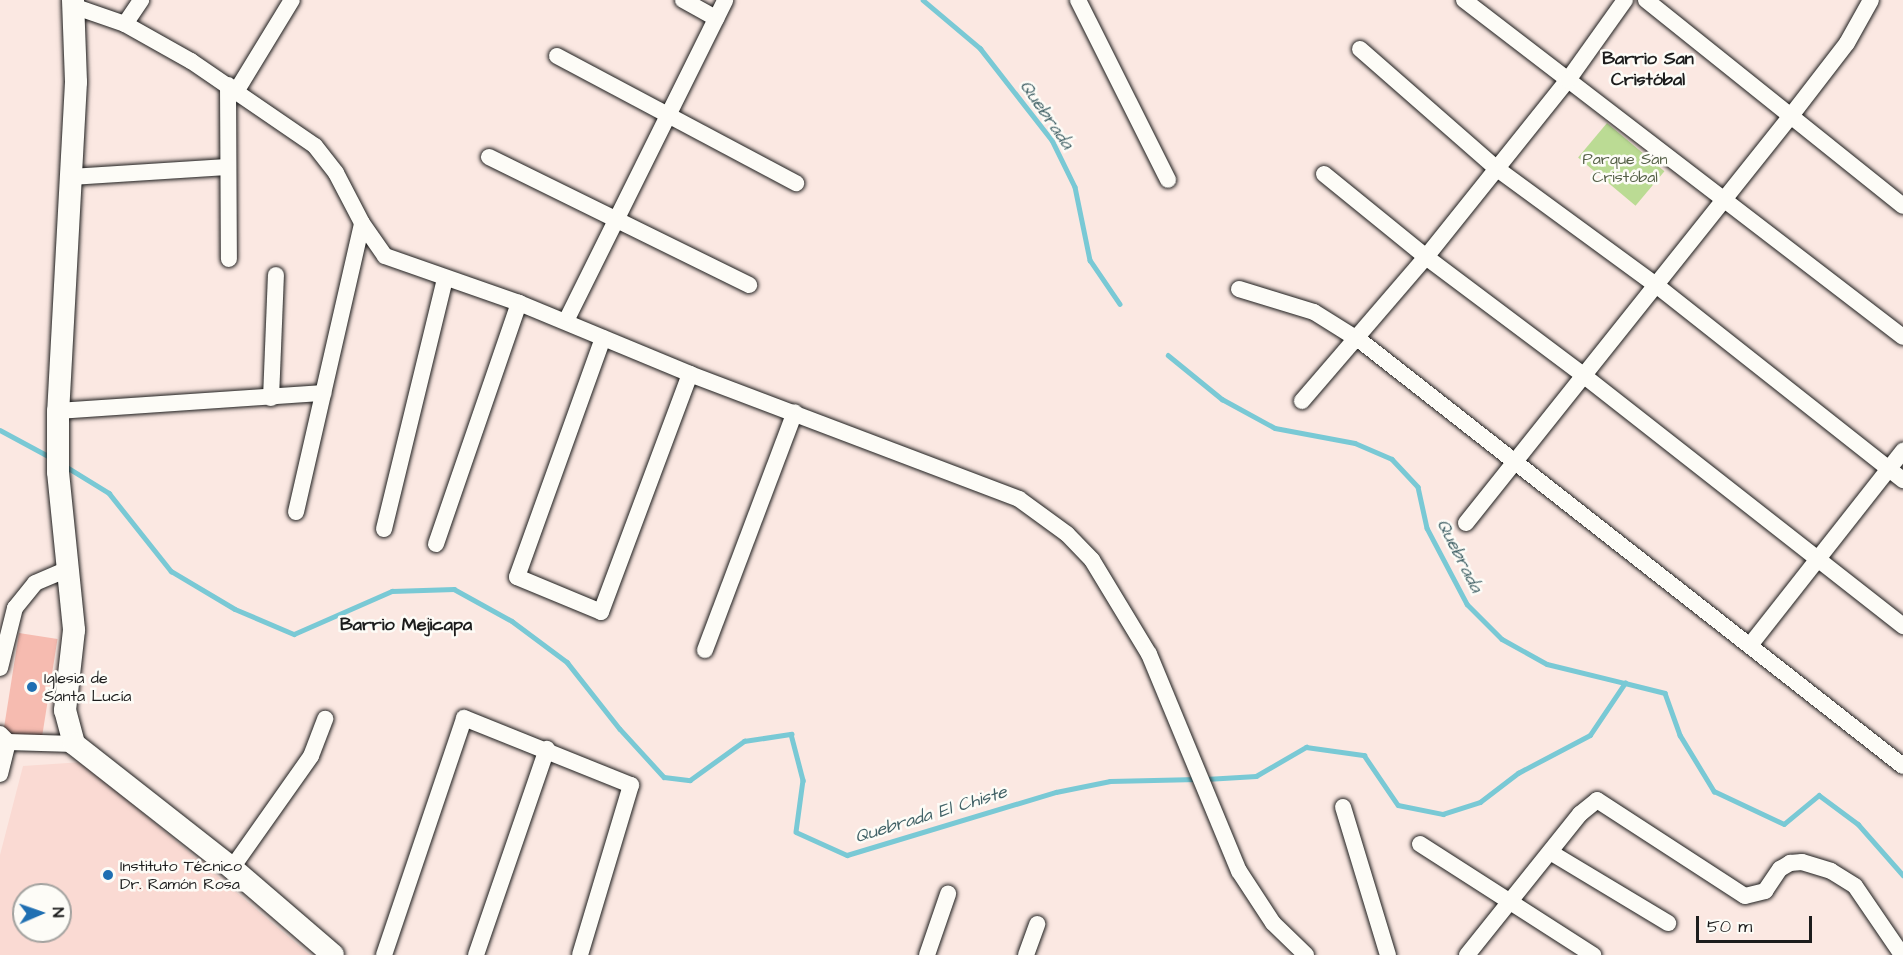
<!DOCTYPE html>
<html>
<head>
<meta charset="utf-8">
<style>
  body { margin:0 }
  #map { position:relative; width:1903px; height:955px; overflow:hidden; background:#fbe8e2; font-family:"Architects Daughter",sans-serif }
  div>[style] { position:absolute }
  [style*='--x'] { left:calc(var(--x)*1px); top:calc(var(--y)*1px); width:calc(var(--w)*1px); rotate:calc(var(--a)*1deg) }
  .built>* { inset:0; background:#fadad3 }
  .green>* { inset:0; background:#bbdb94; transform-origin:0 0 }
  .stream>* { height:4.5px; margin:-2.25px; padding:0 2.25px; transform-origin:2.25px; border-radius:2.25px; background:#79c9d5 }
  .building>* { inset:0; background:#f6bbb0; transform-origin:0 0 }
  .roads { filter:drop-shadow(0 0 2px #1c1c1c) drop-shadow(0 0 2px #1c1c1c) }
  .street>* { height:16px; margin:-8px; padding:0 8px; transform-origin:8px; border-radius:8px; background:#fdfcf7 }
  .secondary>* { height:22px; margin:-11px; padding:0 11px; transform-origin:11px; border-radius:11px; background:#fdfcf7 }
  .dots>* { width:16px; height:16px; translate:-50% -50%; box-sizing:border-box; border:3px solid #fdfcf7; border-radius:50% }
  span { translate:-50% -50%; white-space:nowrap; text-align:center; line-height:1.15; -webkit-text-stroke:5px #fdfcf7; paint-order:stroke }
  .park-label { font-size:16px; color:#545f46 }
  .poi-label { font-size:16px; color:#1c1c1c }
  .left { translate:0 -50%; text-align:left }
  .neighbourhood-label { font-size:18px; color:#1c1c1c; font-weight:700 }
  .water-label { font-size:18px; color:#416166; font-style:italic }
  .north { position:absolute; left:12px; top:883px; width:60px; height:60px; box-sizing:border-box; background:#fdfcf7; border:2px solid #a3a29f; border-radius:50%; rotate:88deg; font-size:16px; font-weight:700; line-height:24px; text-align:center; color:#1c1c1c }
  .north::after { content:''; display:block; margin:auto; width:21px; height:27px; background:#1f6fb2; clip-path:polygon(50% 0,100% 100%,50% 72%,0 100%) }
  .scale { position:absolute; left:1696px; top:916px; width:116px; height:27px; box-sizing:border-box; border:3px solid #1c1c1c; border-top:0; padding-left:8px; font-size:18px; line-height:21px; white-space:nowrap; color:#1c1c1c; -webkit-text-stroke:4px #fdfcf7; paint-order:stroke }
</style>
</head>
<body>
<div id="map">
  <div class="built">
    <i style="clip-path:polygon(evenodd,83px 762px,310px 955px,0 955px,0 855px,23px 766px,83px 762px,24px 895px,60px 895px,60px 931px,24px 931px,24px 895px)"></i>
  </div>
  <div class="green">
    <i style="left:1607px;top:123px;width:75px;height:45px;rotate:40deg"></i>
  </div>
  <div class="stream">
    <i style="--x:923;--y:0;--w:75;--a:40.1"></i>
    <i style="--x:980;--y:48;--w:117;--a:52"></i>
    <i style="--x:1052;--y:140;--w:52;--a:63.9"></i>
    <i style="--x:1075;--y:187;--w:75;--a:78.4"></i>
    <i style="--x:1090;--y:260;--w:53;--a:55.7"></i>
    <i style="--x:1168;--y:355;--w:70;--a:39.2"></i>
    <i style="--x:1222;--y:399;--w:60;--a:28.7"></i>
    <i style="--x:1275;--y:428;--w:81;--a:10.6"></i>
    <i style="--x:1355;--y:443;--w:40;--a:23.4"></i>
    <i style="--x:1392;--y:459;--w:38;--a:47"></i>
    <i style="--x:1418;--y:487;--w:42;--a:77.6"></i>
    <i style="--x:1427;--y:528;--w:86;--a:62.2"></i>
    <i style="--x:1467;--y:604;--w:49;--a:45"></i>
    <i style="--x:1502;--y:639;--w:51;--a:29.1"></i>
    <i style="--x:1547;--y:664;--w:80;--a:13.7"></i>
    <i style="--x:0;--y:430;--w:57;--a:28.4"></i>
    <i style="--x:65;--y:466;--w:52;--a:31.5"></i>
    <i style="--x:109;--y:493;--w:100;--a:51.5"></i>
    <i style="--x:171;--y:571;--w:74;--a:30.7"></i>
    <i style="--x:235;--y:609;--w:64;--a:23"></i>
    <i style="--x:294;--y:634;--w:107;--a:-23.7"></i>
    <i style="--x:392;--y:591;--w:62;--a:-1.8"></i>
    <i style="--x:454;--y:589;--w:66;--a:28.9"></i>
    <i style="--x:512;--y:621;--w:69;--a:36.7"></i>
    <i style="--x:567;--y:662;--w:85;--a:51.7"></i>
    <i style="--x:620;--y:729;--w:65;--a:47.5"></i>
    <i style="--x:664;--y:777;--w:26;--a:7"></i>
    <i style="--x:690;--y:780;--w:67;--a:-35.8"></i>
    <i style="--x:744;--y:741;--w:48;--a:-8.5"></i>
    <i style="--x:791;--y:734;--w:48;--a:75.4"></i>
    <i style="--x:803;--y:780;--w:52;--a:97.7"></i>
    <i style="--x:796;--y:832;--w:56;--a:24.3"></i>
    <i style="--x:847;--y:855;--w:218;--a:-16.8"></i>
    <i style="--x:1056;--y:792;--w:55;--a:-11.5"></i>
    <i style="--x:1110;--y:781;--w:87;--a:-1.3"></i>
    <i style="--x:1206;--y:779;--w:50;--a:-3.4"></i>
    <i style="--x:1256;--y:776;--w:58;--a:-30.1"></i>
    <i style="--x:1306;--y:747;--w:59;--a:7.9"></i>
    <i style="--x:1364;--y:755;--w:60;--a:55.8"></i>
    <i style="--x:1398;--y:805;--w:46;--a:11.3"></i>
    <i style="--x:1443;--y:814;--w:39;--a:-18"></i>
    <i style="--x:1480;--y:802;--w:48;--a:-37.3"></i>
    <i style="--x:1518;--y:773;--w:81;--a:-27.8"></i>
    <i style="--x:1590;--y:735;--w:63;--a:-56.1"></i>
    <i style="--x:1625;--y:683;--w:41;--a:14"></i>
    <i style="--x:1665;--y:693;--w:45;--a:70.3"></i>
    <i style="--x:1680;--y:735;--w:66;--a:58.7"></i>
    <i style="--x:1714;--y:791;--w:77;--a:25.2"></i>
    <i style="--x:1784;--y:824;--w:45;--a:-39.6"></i>
    <i style="--x:1819;--y:795;--w:49;--a:36.6"></i>
    <i style="--x:1858;--y:824;--w:68;--a:48.6"></i>
  </div>
  <div class="building">
    <i style="left:19px;top:633px;width:39px;height:103px;rotate:9deg"></i>
  </div>
  <div class="roads">
    <div class="street">
      <i style="--x:683;--y:0;--w:38;--a:29"></i>
      <i style="--x:1078;--y:0;--w:201;--a:63.4"></i>
      <i style="--x:1464;--y:0;--w:553;--a:37.51"></i>
      <i style="--x:1646;--y:0;--w:329;--a:38.7"></i>
      <i style="--x:73;--y:6;--w:55;--a:19.1"></i>
      <i style="--x:125;--y:24;--w:76;--a:29.3"></i>
      <i style="--x:191;--y:61;--w:150;--a:34.4"></i>
      <i style="--x:315;--y:146;--w:34;--a:52"></i>
      <i style="--x:336;--y:173;--w:56;--a:62.5"></i>
      <i style="--x:362;--y:223;--w:40;--a:55.1"></i>
      <i style="--x:385;--y:256;--w:142;--a:19.3"></i>
      <i style="--x:519;--y:303;--w:185;--a:22.5"></i>
      <i style="--x:690;--y:374;--w:352;--a:20.8"></i>
      <i style="--x:1019;--y:499;--w:59;--a:36.1"></i>
      <i style="--x:1067;--y:534;--w:36;--a:46"></i>
      <i style="--x:1092;--y:560;--w:110;--a:58.8"></i>
      <i style="--x:1149;--y:654;--w:235;--a:67.5"></i>
      <i style="--x:1239;--y:871;--w:62;--a:56.8"></i>
      <i style="--x:1273;--y:923;--w:46;--a:44.1"></i>
      <i style="--x:125;--y:24;--w:29;--a:-56"></i>
      <i style="--x:1360;--y:49;--w:181;--a:41.2"></i>
      <i style="--x:1496;--y:168;--w:198;--a:36.2"></i>
      <i style="--x:1656;--y:285;--w:315;--a:38.3"></i>
      <i style="--x:557;--y:56;--w:271;--a:28"></i>
      <i style="--x:228;--y:85;--w:174;--a:89.7"></i>
      <i style="--x:237;--y:90;--w:105;--a:-58.6"></i>
      <i style="--x:489;--y:157;--w:290;--a:26.2"></i>
      <i style="--x:1324;--y:174;--w:132;--a:39.1"></i>
      <i style="--x:1426;--y:257;--w:196;--a:36.9"></i>
      <i style="--x:1583;--y:375;--w:407;--a:38.1"></i>
      <i style="--x:71;--y:177;--w:156;--a:-3.7"></i>
      <i style="--x:1239;--y:289;--w:78;--a:17"></i>
      <i style="--x:1314;--y:312;--w:57;--a:32"></i>
      <i style="--x:1362;--y:342;--w:687;--a:38.09"></i>
      <i style="--x:566;--y:321;--w:358;--a:-63.6"></i>
      <i style="--x:603;--y:338;--w:254;--a:109.8"></i>
      <i style="--x:517;--y:577;--w:91;--a:22.6"></i>
      <i style="--x:601;--y:612;--w:254;--a:-69.5"></i>
      <i style="--x:271;--y:398;--w:123;--a:-87.7"></i>
      <i style="--x:1302;--y:401;--w:190;--a:-49.3"></i>
      <i style="--x:1426;--y:257;--w:227;--a:-51.3"></i>
      <i style="--x:1568;--y:80;--w:98;--a:-54.5"></i>
      <i style="--x:58;--y:411;--w:266;--a:-3.9"></i>
      <i style="--x:296;--y:512;--w:296;--a:-77.1"></i>
      <i style="--x:1466;--y:523;--w:519;--a:-51.41"></i>
      <i style="--x:1790;--y:117;--w:93;--a:-52.4"></i>
      <i style="--x:1847;--y:43;--w:49;--a:-60.8"></i>
      <i style="--x:384;--y:529;--w:257;--a:-76.3"></i>
      <i style="--x:436;--y:544;--w:255;--a:-71"></i>
      <i style="--x:1751;--y:644;--w:246;--a:-51.8"></i>
      <i style="--x:705;--y:650;--w:254;--a:-69.3"></i>
      <i style="--x:0;--y:668;--w:62;--a:-76"></i>
      <i style="--x:15;--y:608;--w:32;--a:-51"></i>
      <i style="--x:35;--y:583;--w:36;--a:-23"></i>
      <i style="--x:0;--y:734;--w:11;--a:45"></i>
      <i style="--x:8;--y:742;--w:66;--a:1.7"></i>
      <i style="--x:0;--y:774;--w:33;--a:-76"></i>
      <i style="--x:1343;--y:807;--w:155;--a:73.1"></i>
      <i style="--x:1420;--y:844;--w:206;--a:32.7"></i>
      <i style="--x:1550;--y:852;--w:138;--a:31"></i>
      <i style="--x:232;--y:868;--w:137;--a:-54.8"></i>
      <i style="--x:311;--y:756;--w:40;--a:-69"></i>
      <i style="--x:384;--y:955;--w:250;--a:-71.3"></i>
      <i style="--x:464;--y:718;--w:180;--a:21.9"></i>
      <i style="--x:631;--y:785;--w:177;--a:106.7"></i>
      <i style="--x:476;--y:955;--w:218;--a:-71"></i>
      <i style="--x:927;--y:955;--w:65;--a:-71"></i>
      <i style="--x:1026;--y:955;--w:33;--a:-70"></i>
      <i style="--x:1467;--y:955;--w:181;--a:-51.3"></i>
      <i style="--x:1580;--y:814;--w:22;--a:-39"></i>
      <i style="--x:1597;--y:800;--w:176;--a:33"></i>
      <i style="--x:1745;--y:896;--w:21;--a:-14"></i>
      <i style="--x:1765;--y:891;--w:27;--a:-56"></i>
      <i style="--x:1780;--y:869;--w:12;--a:-31"></i>
      <i style="--x:1790;--y:863;--w:12;--a:-5"></i>
      <i style="--x:1802;--y:862;--w:30;--a:17"></i>
      <i style="--x:1831;--y:871;--w:28;--a:32"></i>
      <i style="--x:1855;--y:886;--w:83;--a:55.7"></i>
    </div>
    <div class="secondary">
      <i style="--x:73;--y:0;--w:82;--a:87.9"></i>
      <i style="--x:76;--y:82;--w:329;--a:93.1"></i>
      <i style="--x:58;--y:411;--w:61;--a:90"></i>
      <i style="--x:58;--y:472;--w:159;--a:84.2"></i>
      <i style="--x:74;--y:630;--w:81;--a:96.4"></i>
      <i style="--x:65;--y:710;--w:35;--a:75"></i>
      <i style="--x:74;--y:744;--w:201;--a:38.1"></i>
      <i style="--x:232;--y:868;--w:133;--a:40.7"></i>
    </div>
  </div>
  <div class="dots">
    <i style="left:32px;top:687px;background:#1f6fb2"></i>
    <i style="left:108px;top:875px;background:#1f6fb2"></i>
  </div>
  <div class="park-label">
    <span style="left:1625px;top:168px">Parque San<br>Cristóbal</span>
  </div>
  <div class="poi-label">
    <span class="left" style="left:44px;top:687px">Iglesia de<br>Santa Lucía</span>
    <span class="left" style="left:120px;top:875px">Instituto Técnico<br>Dr. Ramón Rosa</span>
  </div>
  <div class="neighbourhood-label">
    <span style="left:1648px;top:70px">Barrio San<br>Cristóbal</span>
    <span style="left:406px;top:625px">Barrio Mejicapa</span>
  </div>
  <div class="water-label">
    <span style="left:1046px;top:115px;rotate:55deg">Quebrada</span>
    <span style="left:1459px;top:556px;rotate:63deg">Quebrada</span>
    <span style="left:931px;top:815px;rotate:-17deg">Quebrada El Chiste</span>
  </div>
  <div class="north">N</div>
  <div class="scale">50 m</div>
</div>
</body>
</html>
